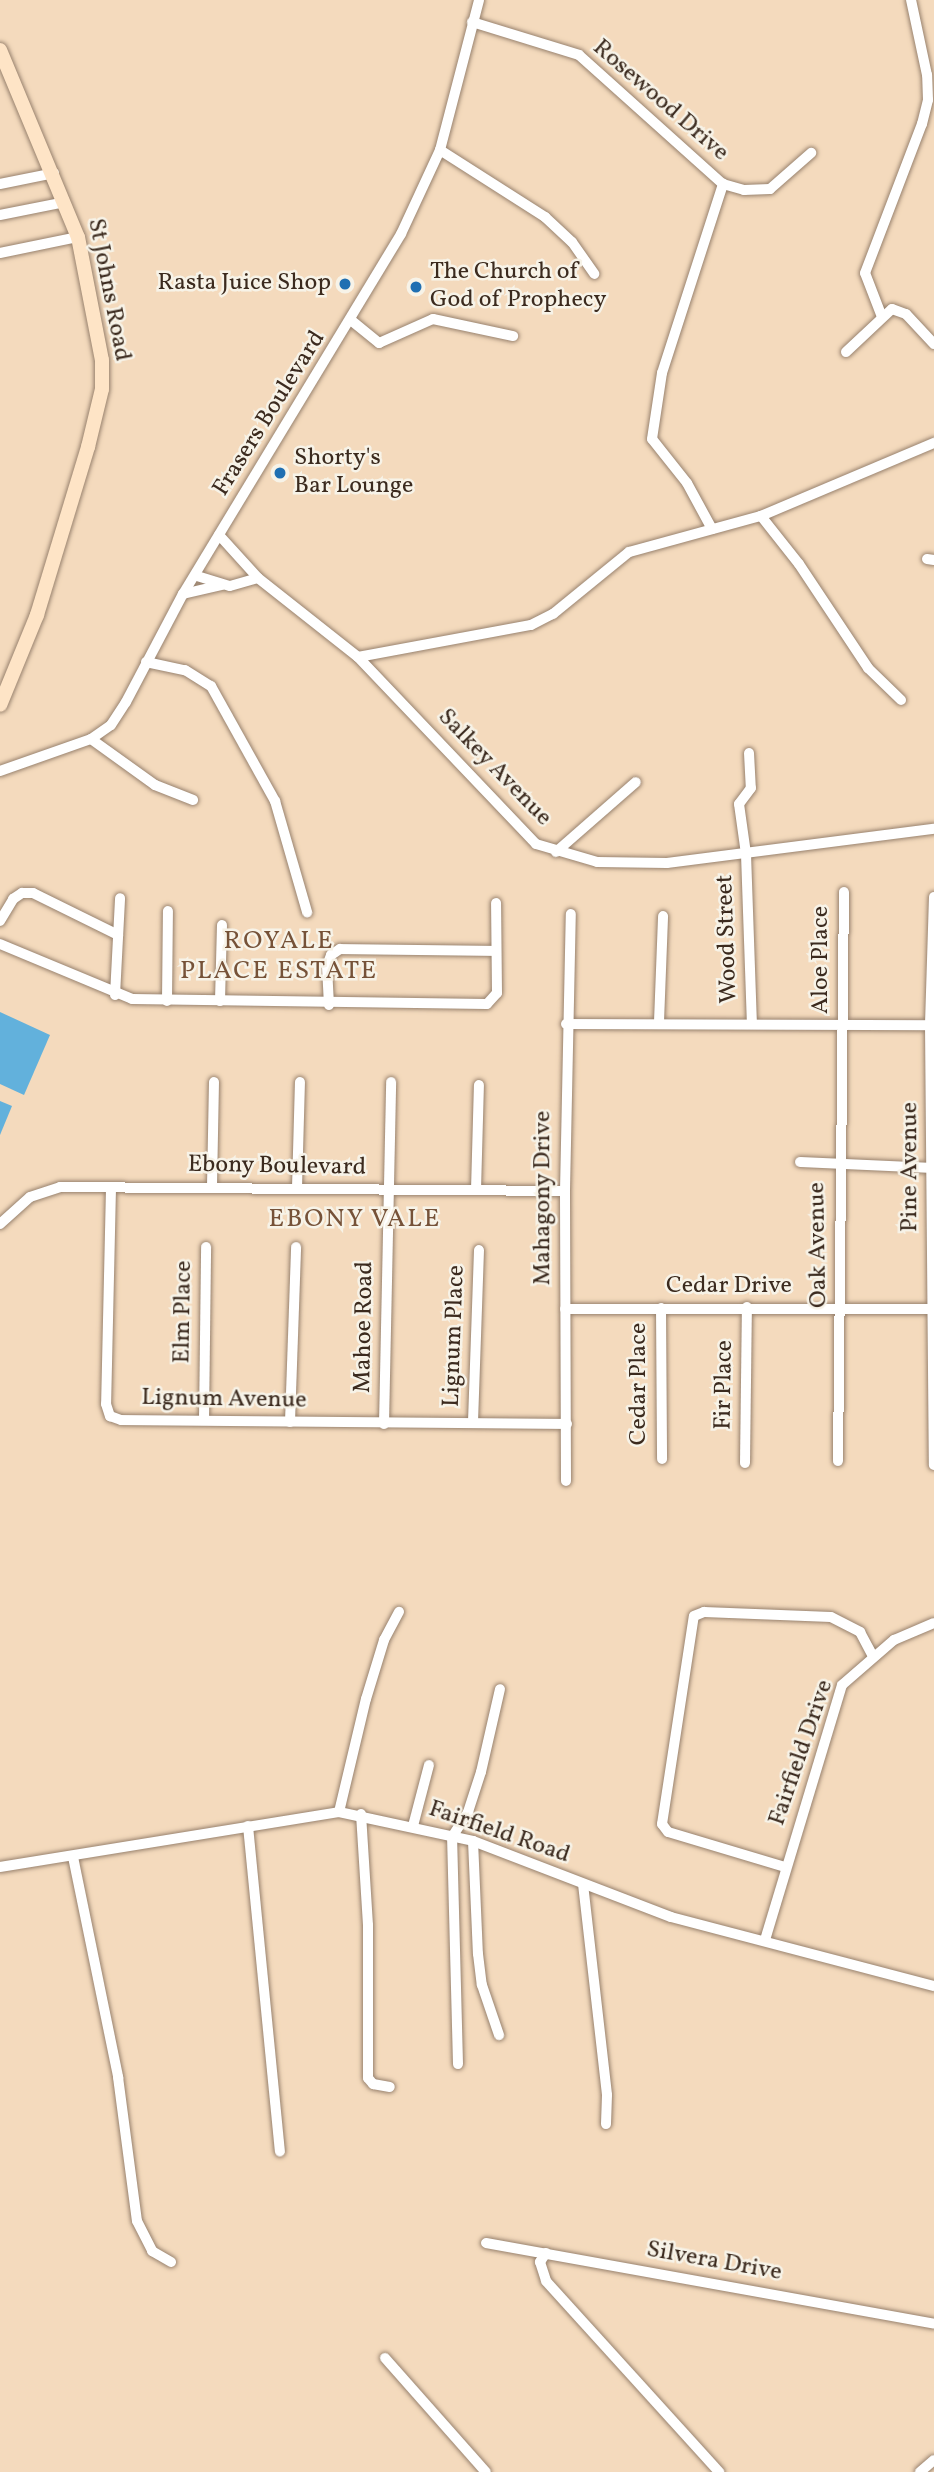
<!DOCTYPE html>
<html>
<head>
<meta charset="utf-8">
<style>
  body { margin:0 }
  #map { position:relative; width:934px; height:2472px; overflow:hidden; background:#f4dabd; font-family:Vollkorn,serif }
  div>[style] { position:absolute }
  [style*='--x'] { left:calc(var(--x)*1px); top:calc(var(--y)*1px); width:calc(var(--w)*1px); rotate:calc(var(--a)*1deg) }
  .water>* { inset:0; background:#62b1dc }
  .roads { filter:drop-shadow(0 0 2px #98826e) drop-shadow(0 0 2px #98826e) }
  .minor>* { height:10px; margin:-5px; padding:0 5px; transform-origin:5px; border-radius:5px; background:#fff }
  .secondary>* { height:14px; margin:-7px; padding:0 7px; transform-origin:7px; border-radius:7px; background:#fee4c6 }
  .dots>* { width:19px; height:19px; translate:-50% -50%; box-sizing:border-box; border:4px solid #f7f3e8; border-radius:50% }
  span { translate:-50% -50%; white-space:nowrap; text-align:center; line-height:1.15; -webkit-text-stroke:5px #f7f3e8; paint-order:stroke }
  .street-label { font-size:24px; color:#3b2a1e }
  .poi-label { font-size:24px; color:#3b2a1e }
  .left { translate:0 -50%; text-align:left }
  .right { translate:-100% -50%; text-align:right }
  .neighbourhood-label { font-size:26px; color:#765238; letter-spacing:2px }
</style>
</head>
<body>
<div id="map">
  <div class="water">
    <i style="clip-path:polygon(0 1012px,50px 1035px,24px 1095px,0 1084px)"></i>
    <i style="clip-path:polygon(0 1101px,12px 1106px,0 1135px)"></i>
  </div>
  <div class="roads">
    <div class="minor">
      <i style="--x:472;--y:22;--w:112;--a:17.1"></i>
      <i style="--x:579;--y:55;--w:193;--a:41.9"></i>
      <i style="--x:723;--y:184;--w:22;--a:16"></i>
      <i style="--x:744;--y:190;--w:26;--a:-2"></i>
      <i style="--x:770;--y:189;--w:55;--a:-41.3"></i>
      <i style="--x:440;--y:150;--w:125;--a:32.5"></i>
      <i style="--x:545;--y:217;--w:37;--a:43"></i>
      <i style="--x:572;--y:242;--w:39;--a:55"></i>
      <i style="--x:0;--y:184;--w:55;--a:-11.5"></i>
      <i style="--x:0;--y:215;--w:66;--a:-11.3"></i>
      <i style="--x:0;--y:253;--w:80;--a:-11.6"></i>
      <i style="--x:882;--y:317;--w:47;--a:-111.1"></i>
      <i style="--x:865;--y:273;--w:160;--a:-69.1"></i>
      <i style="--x:922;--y:124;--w:25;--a:-76"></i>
      <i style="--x:928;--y:100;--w:25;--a:-92"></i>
      <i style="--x:927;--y:75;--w:77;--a:-102"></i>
      <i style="--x:352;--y:321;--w:35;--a:39"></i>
      <i style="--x:379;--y:343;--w:59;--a:-24"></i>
      <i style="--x:433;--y:319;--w:82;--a:12"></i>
      <i style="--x:846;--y:352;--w:63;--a:-43.1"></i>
      <i style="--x:892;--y:309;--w:15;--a:20"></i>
      <i style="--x:906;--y:314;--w:41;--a:47"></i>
      <i style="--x:761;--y:516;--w:61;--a:51.6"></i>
      <i style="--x:799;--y:564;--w:125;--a:56.4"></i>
      <i style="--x:868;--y:668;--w:46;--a:44.1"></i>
      <i style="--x:712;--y:529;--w:52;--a:-118.5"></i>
      <i style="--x:687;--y:483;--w:56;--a:-128.5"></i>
      <i style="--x:652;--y:439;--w:67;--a:-81.4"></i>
      <i style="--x:662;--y:373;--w:199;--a:-72.1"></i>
      <i style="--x:219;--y:535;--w:58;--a:47.8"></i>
      <i style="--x:258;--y:578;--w:127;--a:38.3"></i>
      <i style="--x:358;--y:657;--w:258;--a:46.4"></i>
      <i style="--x:536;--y:844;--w:64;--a:16.4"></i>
      <i style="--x:597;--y:862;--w:70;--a:0.8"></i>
      <i style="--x:667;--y:863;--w:269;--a:-7.3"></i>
      <i style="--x:927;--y:559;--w:7;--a:8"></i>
      <i style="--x:197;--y:576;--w:34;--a:17"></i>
      <i style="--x:230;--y:586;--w:29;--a:-16"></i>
      <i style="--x:183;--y:594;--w:39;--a:-13"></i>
      <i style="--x:358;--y:657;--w:176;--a:-10.5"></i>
      <i style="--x:531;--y:625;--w:25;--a:-27"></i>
      <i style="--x:553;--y:614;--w:98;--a:-39.2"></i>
      <i style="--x:629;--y:552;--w:137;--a:-15.3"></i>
      <i style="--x:761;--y:516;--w:188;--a:-22.9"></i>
      <i style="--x:146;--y:662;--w:40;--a:12"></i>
      <i style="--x:185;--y:670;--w:31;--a:32"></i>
      <i style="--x:211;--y:686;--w:132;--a:60.9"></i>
      <i style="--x:275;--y:801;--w:116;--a:73.9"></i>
      <i style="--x:91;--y:739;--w:79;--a:35.7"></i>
      <i style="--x:155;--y:785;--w:41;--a:21.5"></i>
      <i style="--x:749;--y:753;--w:35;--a:87"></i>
      <i style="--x:751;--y:788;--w:20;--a:127"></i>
      <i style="--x:739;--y:804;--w:50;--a:82"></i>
      <i style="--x:746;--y:854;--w:169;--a:88"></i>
      <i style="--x:0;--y:771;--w:96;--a:-19.4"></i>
      <i style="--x:91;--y:739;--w:24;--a:-35"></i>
      <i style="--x:111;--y:725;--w:27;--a:-57"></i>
      <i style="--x:126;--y:702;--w:122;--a:-62.2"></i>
      <i style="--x:183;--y:594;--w:421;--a:-58.8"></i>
      <i style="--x:401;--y:234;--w:93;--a:-65.1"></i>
      <i style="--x:440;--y:150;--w:155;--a:-75.4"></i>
      <i style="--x:556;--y:852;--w:106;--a:-41.2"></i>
      <i style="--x:934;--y:897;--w:128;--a:91.8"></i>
      <i style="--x:930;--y:1025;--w:440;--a:89.5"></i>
      <i style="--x:0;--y:921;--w:26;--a:-59"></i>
      <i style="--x:13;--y:899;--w:11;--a:-34"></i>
      <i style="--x:22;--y:893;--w:11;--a:0"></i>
      <i style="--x:33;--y:893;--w:95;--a:26.3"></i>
      <i style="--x:0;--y:944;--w:143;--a:22.6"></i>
      <i style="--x:132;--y:999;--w:355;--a:0.8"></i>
      <i style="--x:487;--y:1004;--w:15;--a:-48"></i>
      <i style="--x:497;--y:993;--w:90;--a:-90.6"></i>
      <i style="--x:115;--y:995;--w:97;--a:-87"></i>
      <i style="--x:167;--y:1001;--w:90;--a:-89.4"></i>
      <i style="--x:220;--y:1001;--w:76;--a:-88.5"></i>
      <i style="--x:329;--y:1005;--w:39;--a:-93"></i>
      <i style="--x:327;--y:966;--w:12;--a:-70"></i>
      <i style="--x:331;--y:955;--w:11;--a:-34"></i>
      <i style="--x:340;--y:949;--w:156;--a:0.7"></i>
      <i style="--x:659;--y:1022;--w:106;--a:-87.8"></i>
      <i style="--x:566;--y:1024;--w:368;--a:0.2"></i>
      <i style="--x:800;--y:1162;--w:134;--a:2.6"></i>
      <i style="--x:212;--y:1186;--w:104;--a:-88.9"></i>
      <i style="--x:111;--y:1188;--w:216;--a:91.3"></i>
      <i style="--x:106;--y:1404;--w:13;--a:72"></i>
      <i style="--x:110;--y:1416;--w:12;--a:20"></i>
      <i style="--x:121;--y:1420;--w:446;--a:0.5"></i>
      <i style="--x:297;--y:1188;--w:106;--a:-88.4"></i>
      <i style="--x:476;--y:1190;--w:105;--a:-88.4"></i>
      <i style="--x:0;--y:1224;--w:40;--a:-42"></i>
      <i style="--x:30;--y:1197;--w:32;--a:-18"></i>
      <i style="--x:60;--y:1187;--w:505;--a:0.45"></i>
      <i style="--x:661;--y:1308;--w:151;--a:89.6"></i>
      <i style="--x:565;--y:1309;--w:369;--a:0"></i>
      <i style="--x:204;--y:1420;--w:173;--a:-89.3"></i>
      <i style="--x:290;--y:1422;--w:175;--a:-88"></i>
      <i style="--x:473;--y:1422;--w:172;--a:-88"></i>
      <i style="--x:384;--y:1424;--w:342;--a:-88.8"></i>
      <i style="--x:838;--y:1461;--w:569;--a:-89.4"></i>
      <i style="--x:745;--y:1463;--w:156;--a:-89.3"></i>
      <i style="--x:566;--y:1481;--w:290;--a:-90.2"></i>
      <i style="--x:565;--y:1191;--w:277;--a:-88.8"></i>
      <i style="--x:339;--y:1812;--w:116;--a:-76.6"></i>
      <i style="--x:366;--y:1699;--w:62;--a:-73"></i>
      <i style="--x:384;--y:1640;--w:32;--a:-62"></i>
      <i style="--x:361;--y:1814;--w:111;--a:86.4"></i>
      <i style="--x:368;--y:1925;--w:153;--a:90"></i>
      <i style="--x:368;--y:2078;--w:8;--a:50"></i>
      <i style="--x:373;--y:2084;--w:17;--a:10"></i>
      <i style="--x:248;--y:1826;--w:327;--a:84.4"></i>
      <i style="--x:413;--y:1826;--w:63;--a:-75.3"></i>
      <i style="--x:473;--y:1841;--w:113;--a:87.5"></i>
      <i style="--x:478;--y:1954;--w:31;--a:83"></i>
      <i style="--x:482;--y:1985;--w:53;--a:71.2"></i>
      <i style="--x:73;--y:1857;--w:225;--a:78.4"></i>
      <i style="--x:118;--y:2077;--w:145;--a:82.5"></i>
      <i style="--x:137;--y:2221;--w:34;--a:63"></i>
      <i style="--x:152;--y:2251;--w:22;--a:30"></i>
      <i style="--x:0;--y:1867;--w:343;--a:-9.2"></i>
      <i style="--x:339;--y:1812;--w:137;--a:12.2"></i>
      <i style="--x:473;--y:1841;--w:212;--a:21"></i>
      <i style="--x:671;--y:1917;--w:272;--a:14.7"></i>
      <i style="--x:785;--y:1867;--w:122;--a:-163.3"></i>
      <i style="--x:668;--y:1832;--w:10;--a:-127"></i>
      <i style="--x:662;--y:1824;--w:210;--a:-81.3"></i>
      <i style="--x:694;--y:1616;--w:11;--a:-22"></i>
      <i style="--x:704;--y:1612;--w:127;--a:2.3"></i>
      <i style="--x:831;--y:1617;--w:33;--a:27"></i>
      <i style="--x:860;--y:1632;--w:26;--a:62"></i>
      <i style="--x:583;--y:1884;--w:212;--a:83.5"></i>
      <i style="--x:607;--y:2095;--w:29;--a:92"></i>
      <i style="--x:765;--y:1940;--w:266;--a:-73.2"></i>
      <i style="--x:842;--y:1685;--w:69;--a:-40.9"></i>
      <i style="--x:894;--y:1640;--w:43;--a:-23"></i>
      <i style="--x:458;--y:2064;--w:227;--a:-91.5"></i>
      <i style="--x:452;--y:1837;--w:30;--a:-57"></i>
      <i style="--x:468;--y:1812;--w:42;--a:-72"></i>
      <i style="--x:481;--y:1772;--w:85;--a:-77.1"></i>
      <i style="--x:486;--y:2243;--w:455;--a:10.2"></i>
      <i style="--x:546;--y:2253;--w:11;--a:124"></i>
      <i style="--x:540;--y:2262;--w:20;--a:72"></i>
      <i style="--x:546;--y:2281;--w:258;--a:47.8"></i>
      <i style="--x:385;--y:2358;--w:152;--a:48.5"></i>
      <i style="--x:920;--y:2472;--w:18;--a:-41"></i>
    </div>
    <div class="secondary">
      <i style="--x:0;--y:50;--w:203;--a:67.4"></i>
      <i style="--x:78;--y:237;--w:125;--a:79"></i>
      <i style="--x:102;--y:360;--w:29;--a:90"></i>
      <i style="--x:102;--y:389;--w:60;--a:103.6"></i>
      <i style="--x:88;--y:447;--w:176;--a:106.9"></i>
      <i style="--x:37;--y:615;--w:97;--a:112.3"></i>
    </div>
  </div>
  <div class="dots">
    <i style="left:345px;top:284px;background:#1f6fb2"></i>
    <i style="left:416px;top:287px;background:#1f6fb2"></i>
    <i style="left:280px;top:473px;background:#1f6fb2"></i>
  </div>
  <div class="street-label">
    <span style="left:660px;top:101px;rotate:41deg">Rosewood Drive</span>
    <span style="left:108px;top:290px;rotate:79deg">St Johns Road</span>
    <span style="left:270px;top:414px;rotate:-58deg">Frasers Boulevard</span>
    <span style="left:494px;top:768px;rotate:46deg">Salkey Avenue</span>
    <span style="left:728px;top:939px;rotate:-92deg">Wood Street</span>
    <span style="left:822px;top:960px;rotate:-90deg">Aloe Place</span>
    <span style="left:277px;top:1167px;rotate:1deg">Ebony Boulevard</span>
    <span style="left:911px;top:1167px;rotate:-90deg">Pine Avenue</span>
    <span style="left:544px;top:1198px;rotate:-90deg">Mahagony Drive</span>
    <span style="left:819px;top:1245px;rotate:-91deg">Oak Avenue</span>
    <span style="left:729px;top:1287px">Cedar Drive</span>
    <span style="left:184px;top:1312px;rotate:-89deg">Elm Place</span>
    <span style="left:365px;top:1327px;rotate:-89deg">Mahoe Road</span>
    <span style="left:455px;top:1336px;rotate:-88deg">Lignum Place</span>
    <span style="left:640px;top:1384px;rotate:-90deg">Cedar Place</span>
    <span style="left:725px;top:1385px;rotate:-89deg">Fir Place</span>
    <span style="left:224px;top:1400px;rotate:1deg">Lignum Avenue</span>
    <span style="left:802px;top:1753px;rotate:-71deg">Fairfield Drive</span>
    <span style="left:499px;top:1833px;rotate:19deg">Fairfield Road</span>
    <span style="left:714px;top:2262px;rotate:10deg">Silvera Drive</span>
  </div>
  <div class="poi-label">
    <span class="left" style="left:430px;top:287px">The Church of<br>God of Prophecy</span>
    <span class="right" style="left:331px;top:284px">Rasta Juice Shop</span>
    <span class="left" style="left:294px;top:473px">Shorty's<br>Bar Lounge</span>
  </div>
  <div class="neighbourhood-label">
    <span style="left:279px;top:957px">ROYALE<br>PLACE ESTATE</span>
    <span style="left:355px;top:1220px">EBONY VALE</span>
  </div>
</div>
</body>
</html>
